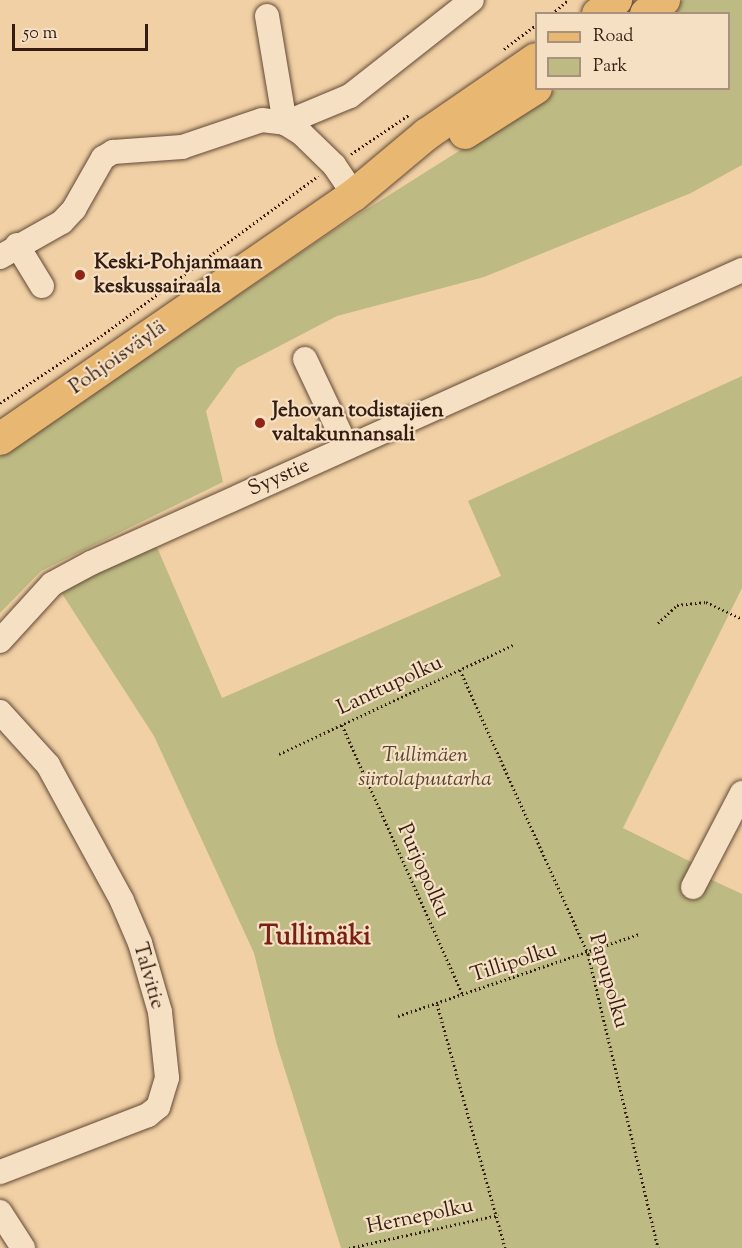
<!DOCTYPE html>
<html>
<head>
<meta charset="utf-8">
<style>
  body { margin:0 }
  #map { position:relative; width:742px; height:1248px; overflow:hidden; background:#f0d0a4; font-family:"Sorts Mill Goudy",serif }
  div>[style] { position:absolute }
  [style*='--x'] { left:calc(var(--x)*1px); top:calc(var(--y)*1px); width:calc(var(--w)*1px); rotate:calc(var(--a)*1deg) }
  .green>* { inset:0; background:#bdba83 }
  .path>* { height:3px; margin-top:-1.5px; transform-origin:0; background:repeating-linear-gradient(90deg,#341c12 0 1.5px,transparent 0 4.5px) }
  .roads { filter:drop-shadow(0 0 2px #634936) drop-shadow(0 0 2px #634936) }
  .minor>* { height:24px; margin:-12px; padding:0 12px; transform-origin:12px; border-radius:12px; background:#f5e0c4 }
  .major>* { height:32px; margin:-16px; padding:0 16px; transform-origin:16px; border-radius:16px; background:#e8b872 }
  .dots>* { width:16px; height:16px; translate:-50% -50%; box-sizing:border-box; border:3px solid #f5e0c4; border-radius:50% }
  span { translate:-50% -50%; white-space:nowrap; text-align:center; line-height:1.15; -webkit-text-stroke:4.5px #f5e0c4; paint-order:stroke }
  .poi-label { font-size:21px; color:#341c12; font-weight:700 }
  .left { translate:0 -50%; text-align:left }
  .street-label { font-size:21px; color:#341c12 }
  .park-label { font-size:21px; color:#56442e; font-style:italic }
  .district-label { font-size:27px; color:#7a1f14; font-weight:700 }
  .legend { position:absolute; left:535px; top:12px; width:195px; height:78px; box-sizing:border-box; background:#f5e0c4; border:2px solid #a8927d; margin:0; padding:8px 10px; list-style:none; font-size:18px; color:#341c12 }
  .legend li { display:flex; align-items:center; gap:12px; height:30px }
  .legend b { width:30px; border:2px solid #a8927d }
  .scale { position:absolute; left:12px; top:24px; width:136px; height:27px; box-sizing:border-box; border:3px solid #341c12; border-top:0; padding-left:8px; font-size:18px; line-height:21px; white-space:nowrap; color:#341c12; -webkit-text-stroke:4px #f5e0c4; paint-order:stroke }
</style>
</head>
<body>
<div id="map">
  <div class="green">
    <i style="clip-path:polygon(683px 0,742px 0,742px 165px,691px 193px,484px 277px,337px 316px,237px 368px,206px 411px,223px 482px,41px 571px,0 613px,0 457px,337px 228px,557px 89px,728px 88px,728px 14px,666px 13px)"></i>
    <i style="clip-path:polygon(742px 376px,742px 588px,623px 828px,695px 864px,710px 879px,742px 894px,742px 1248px,341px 1248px,277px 1045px,254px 953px,154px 736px,59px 589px,156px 545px,222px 698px,501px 576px,468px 501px)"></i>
  </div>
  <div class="path">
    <i style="--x:552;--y:14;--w:21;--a:-41"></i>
    <i style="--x:504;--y:49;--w:40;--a:-37"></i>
    <i style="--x:351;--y:154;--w:71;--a:-34.1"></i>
    <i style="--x:0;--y:403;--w:121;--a:-33.6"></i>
    <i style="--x:101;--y:336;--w:270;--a:-36.4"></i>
    <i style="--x:658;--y:623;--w:26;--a:-43"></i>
    <i style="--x:677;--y:605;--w:29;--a:-6"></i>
    <i style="--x:706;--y:602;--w:40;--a:25"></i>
    <i style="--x:460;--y:670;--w:312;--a:65.7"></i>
    <i style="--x:588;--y:954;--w:302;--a:76.6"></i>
    <i style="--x:342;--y:725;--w:296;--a:65.9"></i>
    <i style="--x:279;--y:754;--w:258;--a:-25"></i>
    <i style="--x:437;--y:1004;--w:253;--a:74.4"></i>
    <i style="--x:398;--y:1016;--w:255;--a:-18.8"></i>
    <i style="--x:349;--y:1248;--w:153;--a:-12.5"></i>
  </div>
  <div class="roads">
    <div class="minor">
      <i style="--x:267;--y:16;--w:109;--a:80.5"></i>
      <i style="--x:285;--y:123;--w:70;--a:-22.6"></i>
      <i style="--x:350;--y:96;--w:155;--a:-38.2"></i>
      <i style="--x:17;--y:245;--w:48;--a:58.6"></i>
      <i style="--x:0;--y:257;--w:71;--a:-29.4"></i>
      <i style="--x:62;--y:222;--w:18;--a:-47"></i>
      <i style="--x:74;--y:209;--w:59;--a:-60.4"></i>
      <i style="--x:103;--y:158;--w:12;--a:-31"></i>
      <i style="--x:113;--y:152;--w:69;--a:-4.1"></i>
      <i style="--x:182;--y:147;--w:84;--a:-18.6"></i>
      <i style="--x:262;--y:120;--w:23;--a:7"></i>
      <i style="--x:285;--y:123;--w:19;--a:32"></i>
      <i style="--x:301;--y:133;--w:46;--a:44.1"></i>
      <i style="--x:334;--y:165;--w:36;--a:56"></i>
      <i style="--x:305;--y:359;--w:98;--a:64.7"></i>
      <i style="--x:0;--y:641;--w:77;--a:-47.6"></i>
      <i style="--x:52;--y:584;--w:44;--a:-28.3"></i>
      <i style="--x:91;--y:563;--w:714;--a:-24.23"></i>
      <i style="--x:0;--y:712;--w:72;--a:47.8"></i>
      <i style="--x:48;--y:765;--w:155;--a:61.4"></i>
      <i style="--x:122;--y:901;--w:46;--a:66.8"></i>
      <i style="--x:140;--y:943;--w:72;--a:73.8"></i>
      <i style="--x:160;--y:1012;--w:66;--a:83.9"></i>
      <i style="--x:167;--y:1078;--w:30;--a:107"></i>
      <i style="--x:158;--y:1107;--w:13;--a:141"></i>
      <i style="--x:148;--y:1115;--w:159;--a:158.9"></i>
      <i style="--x:693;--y:887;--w:106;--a:-62.5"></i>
      <i style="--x:0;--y:1212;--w:43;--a:57.4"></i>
    </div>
    <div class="major">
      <i style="--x:598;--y:14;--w:23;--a:-38"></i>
      <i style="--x:646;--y:14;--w:23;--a:-38"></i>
      <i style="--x:465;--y:133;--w:84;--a:-32.4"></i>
      <i style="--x:0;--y:439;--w:430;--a:-34.6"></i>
      <i style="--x:354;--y:195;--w:95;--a:-39.9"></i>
      <i style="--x:427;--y:134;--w:132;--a:-34.5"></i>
    </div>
  </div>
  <div class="dots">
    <i style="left:80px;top:275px;background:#8f2418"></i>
    <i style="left:260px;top:423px;background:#8f2418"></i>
  </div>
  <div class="poi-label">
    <span class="left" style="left:94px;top:275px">Keski-Pohjanmaan<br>keskussairaala</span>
    <span class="left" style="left:272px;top:423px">Jehovan todistajien<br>valtakunnansali</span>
  </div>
  <div class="street-label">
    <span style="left:118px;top:358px;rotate:-35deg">Pohjoisväylä</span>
    <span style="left:279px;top:478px;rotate:-24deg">Syystie</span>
    <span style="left:390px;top:686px;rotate:-25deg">Lanttupolku</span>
    <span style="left:423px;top:871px;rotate:66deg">Purjopolku</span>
    <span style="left:514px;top:963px;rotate:-18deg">Tillipolku</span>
    <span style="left:148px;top:976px;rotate:74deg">Talvitie</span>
    <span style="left:608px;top:981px;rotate:74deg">Papupolku</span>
    <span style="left:420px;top:1217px;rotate:-12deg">Hernepolku</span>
  </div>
  <div class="park-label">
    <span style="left:425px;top:768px">Tullimäen<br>siirtolapuutarha</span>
  </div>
  <div class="district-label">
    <span style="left:315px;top:938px">Tullimäki</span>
  </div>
  <ul class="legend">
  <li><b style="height:8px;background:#e8b872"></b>Road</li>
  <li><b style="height:16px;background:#bdba83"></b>Park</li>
  </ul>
  <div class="scale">50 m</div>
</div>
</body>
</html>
